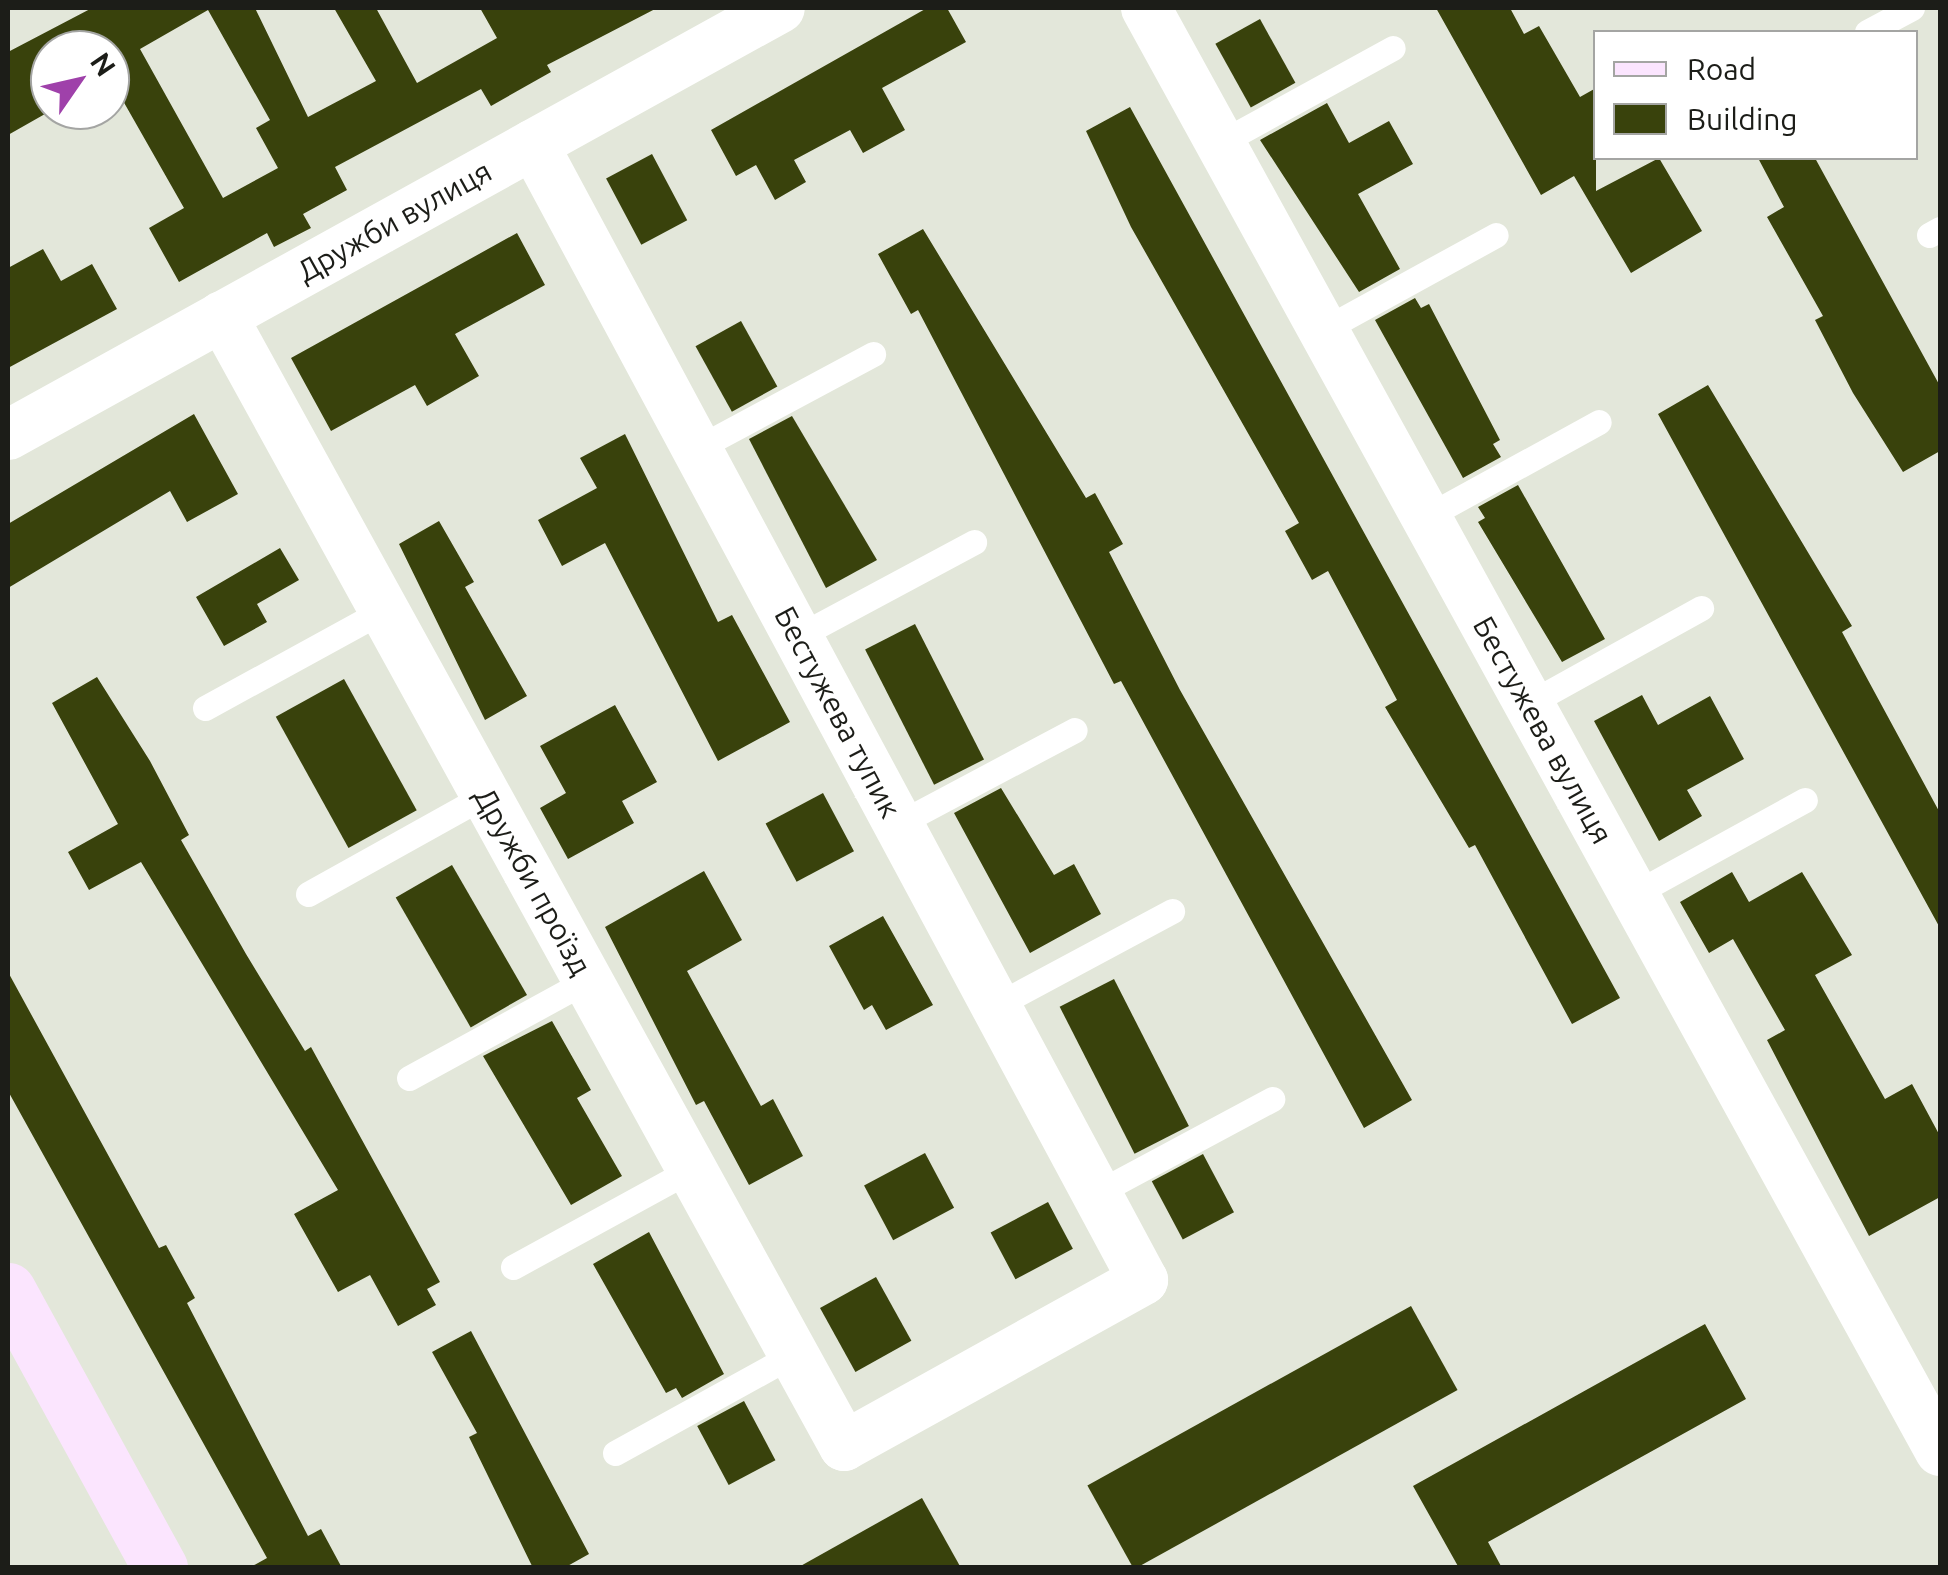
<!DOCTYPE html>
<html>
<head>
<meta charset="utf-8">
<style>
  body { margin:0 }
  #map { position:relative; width:1948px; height:1575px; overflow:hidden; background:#e3e7da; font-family:Ubuntu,sans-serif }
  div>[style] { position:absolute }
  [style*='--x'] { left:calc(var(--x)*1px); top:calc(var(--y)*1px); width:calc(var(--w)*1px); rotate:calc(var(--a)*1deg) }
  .building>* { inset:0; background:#39420c; transform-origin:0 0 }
  .lane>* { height:25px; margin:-12.5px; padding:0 12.5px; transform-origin:12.5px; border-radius:12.5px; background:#fff }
  .street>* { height:50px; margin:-25px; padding:0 25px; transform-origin:25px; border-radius:25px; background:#fff }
  .secondary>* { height:55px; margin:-27.5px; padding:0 27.5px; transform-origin:27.5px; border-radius:27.5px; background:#fbe5fe }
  span { translate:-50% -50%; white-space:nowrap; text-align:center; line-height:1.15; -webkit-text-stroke:10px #fff; paint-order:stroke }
  .street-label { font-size:30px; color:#1c1d18 }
  .frame { position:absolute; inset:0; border:10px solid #1c1d18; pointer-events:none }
  .legend { position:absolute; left:1593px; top:30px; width:325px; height:130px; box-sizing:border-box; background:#fff; border:2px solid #a4a5a3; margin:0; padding:12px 18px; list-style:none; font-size:30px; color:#1c1d18 }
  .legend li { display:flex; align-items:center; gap:20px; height:50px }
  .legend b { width:50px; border:2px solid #a4a5a3 }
  .north { position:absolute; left:30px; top:30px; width:100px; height:100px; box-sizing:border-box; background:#fff; border:2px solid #a4a5a3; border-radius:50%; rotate:56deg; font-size:28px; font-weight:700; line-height:40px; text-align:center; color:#1c1d18 }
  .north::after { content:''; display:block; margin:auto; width:35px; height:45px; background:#9f41aa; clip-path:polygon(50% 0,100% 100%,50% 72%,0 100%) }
</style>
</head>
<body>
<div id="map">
  <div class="building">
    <i style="clip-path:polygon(evenodd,92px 8px,255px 8px,308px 117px,376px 81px,334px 8px,376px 8px,417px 83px,497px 38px,480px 8px,657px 8px,547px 65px,551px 72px,491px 106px,481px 89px,335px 167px,347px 190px,303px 214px,311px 228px,274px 247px,267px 233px,179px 282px,149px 228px,184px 208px,110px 78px,110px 50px,50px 50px,52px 110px,8px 135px,8px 52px,92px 8px,208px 10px,270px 120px,256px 128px,278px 168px,223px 198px,140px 49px,208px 10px)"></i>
    <i style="clip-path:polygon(927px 8px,947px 8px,966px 42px,882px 88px,905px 130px,863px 153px,850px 130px,794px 160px,806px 182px,775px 200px,756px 165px,736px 176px,711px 130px)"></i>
    <i style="clip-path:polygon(1436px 8px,1510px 8px,1524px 34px,1539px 26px,1580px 97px,1596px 88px,1596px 191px,1659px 158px,1702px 231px,1631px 273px,1574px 176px,1541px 195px)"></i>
    <i style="left:1260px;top:19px;width:73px;height:51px;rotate:61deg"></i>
    <i style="clip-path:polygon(1327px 103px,1349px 143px,1389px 121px,1413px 164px,1358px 194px,1400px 269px,1359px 292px,1260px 140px)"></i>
    <i style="clip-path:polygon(1130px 107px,1620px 998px,1572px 1024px,1475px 845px,1469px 848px,1385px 707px,1397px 700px,1328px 571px,1312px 580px,1285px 531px,1299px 523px,1131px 227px,1086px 131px)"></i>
    <i style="left:652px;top:154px;width:75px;height:52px;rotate:62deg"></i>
    <i style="clip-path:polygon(1758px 158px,1815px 158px,1940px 386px,1940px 451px,1903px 472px,1853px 393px,1815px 320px,1823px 316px,1767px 217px,1784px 207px)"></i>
    <i style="clip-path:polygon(923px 229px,1086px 498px,1095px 493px,1123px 544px,1109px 552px,1180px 690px,1412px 1100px,1364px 1128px,1121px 681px,1114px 684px,918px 310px,911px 314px,878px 254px)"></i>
    <i style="clip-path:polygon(517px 233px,545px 285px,455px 334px,479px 376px,427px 406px,415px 385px,331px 431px,291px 358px)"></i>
    <i style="clip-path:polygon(43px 249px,61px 281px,92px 264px,117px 309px,8px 368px,8px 268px)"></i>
    <i style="clip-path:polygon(1415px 298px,1421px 308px,1429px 304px,1500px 440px,1493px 444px,1501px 457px,1463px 478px,1375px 320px)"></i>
    <i style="left:741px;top:321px;width:75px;height:52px;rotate:61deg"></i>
    <i style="clip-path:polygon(1708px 385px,1852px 626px,1842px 632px,1940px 813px,1940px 928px,1658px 414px)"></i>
    <i style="clip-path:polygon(194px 414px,238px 494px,187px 522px,170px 491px,8px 588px,8px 524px)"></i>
    <i style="clip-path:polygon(792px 416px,877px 560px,826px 588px,749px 439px)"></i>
    <i style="clip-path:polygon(625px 434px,718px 622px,732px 615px,790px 722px,718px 761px,605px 543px,562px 566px,538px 520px,597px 488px,580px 458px)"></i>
    <i style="clip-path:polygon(1518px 485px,1605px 639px,1562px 662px,1478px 522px,1485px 518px,1478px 507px)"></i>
    <i style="clip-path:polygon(439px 521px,474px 582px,465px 587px,527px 696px,485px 720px,399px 544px)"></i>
    <i style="clip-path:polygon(280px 548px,299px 580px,257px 604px,267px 622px,224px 646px,196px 597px)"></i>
    <i style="left:915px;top:624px;width:152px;height:56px;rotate:63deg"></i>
    <i style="clip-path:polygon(97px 677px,150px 761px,189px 835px,181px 840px,246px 954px,305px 1051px,311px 1047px,440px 1282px,427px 1289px,436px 1305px,398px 1326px,370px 1275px,338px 1292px,294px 1214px,338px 1190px,141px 862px,89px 890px,68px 852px,118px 824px,52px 703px)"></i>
    <i style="left:344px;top:679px;width:150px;height:78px;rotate:61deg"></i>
    <i style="clip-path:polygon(1642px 695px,1658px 725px,1710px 696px,1744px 759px,1687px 790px,1702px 816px,1659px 841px,1594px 721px)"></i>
    <i style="clip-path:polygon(615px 705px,657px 782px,622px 801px,634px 823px,568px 859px,540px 808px,566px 793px,540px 746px)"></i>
    <i style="clip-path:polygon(1001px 788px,1054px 875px,1074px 864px,1101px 914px,1030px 953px,954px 813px)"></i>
    <i style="left:823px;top:793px;width:66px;height:65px;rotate:62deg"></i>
    <i style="left:452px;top:865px;width:150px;height:65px;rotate:60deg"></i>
    <i style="clip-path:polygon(704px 871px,742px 940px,687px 971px,761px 1106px,773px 1099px,803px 1156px,749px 1185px,704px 1101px,696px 1105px,605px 927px)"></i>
    <i style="clip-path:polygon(1732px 872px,1749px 902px,1802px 872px,1852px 955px,1815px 975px,1885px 1099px,1912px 1084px,1940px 1136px,1940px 1197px,1869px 1236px,1767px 1040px,1785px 1030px,1733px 939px,1709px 953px,1680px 902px)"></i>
    <i style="clip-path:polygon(883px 916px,933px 1005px,886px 1030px,872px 1005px,864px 1010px,829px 946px)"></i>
    <i style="clip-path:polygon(8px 972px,159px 1248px,166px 1245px,195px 1298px,187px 1303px,308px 1536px,321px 1529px,342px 1568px,249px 1568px,267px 1558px,8px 1091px)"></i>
    <i style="left:1114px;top:979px;width:165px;height:61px;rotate:63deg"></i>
    <i style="clip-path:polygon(552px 1021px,591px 1090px,577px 1098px,622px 1176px,571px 1205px,483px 1056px)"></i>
    <i style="left:925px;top:1153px;width:62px;height:69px;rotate:62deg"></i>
    <i style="left:1203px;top:1154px;width:66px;height:58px;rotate:62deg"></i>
    <i style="left:1048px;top:1202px;width:53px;height:65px;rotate:62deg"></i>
    <i style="clip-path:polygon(649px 1232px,724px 1374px,682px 1398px,676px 1388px,666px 1393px,593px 1264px)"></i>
    <i style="left:876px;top:1277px;width:73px;height:64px;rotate:61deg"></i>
    <i style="left:1411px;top:1306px;width:96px;height:370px;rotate:61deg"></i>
    <i style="clip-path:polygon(1705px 1324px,1746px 1399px,1488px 1542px,1502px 1568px,1459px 1568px,1413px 1486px)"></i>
    <i style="clip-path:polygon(471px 1331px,589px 1554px,564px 1568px,533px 1568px,469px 1437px,477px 1433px,432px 1352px)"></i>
    <i style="left:744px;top:1401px;width:67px;height:53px;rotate:62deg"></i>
    <i style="clip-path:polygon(922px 1498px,961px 1568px,797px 1568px)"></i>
  </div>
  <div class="lane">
    <i style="--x:1867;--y:32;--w:51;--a:-28.1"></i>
    <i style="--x:1220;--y:143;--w:197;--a:-28.8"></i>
    <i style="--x:1929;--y:235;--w:13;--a:-29"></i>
    <i style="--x:1323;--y:330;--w:197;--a:-28.8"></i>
    <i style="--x:696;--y:449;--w:201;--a:-28.2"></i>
    <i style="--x:1426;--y:517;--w:197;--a:-28.8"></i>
    <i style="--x:797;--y:637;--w:201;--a:-28.2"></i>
    <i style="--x:1528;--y:704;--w:198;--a:-29"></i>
    <i style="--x:205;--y:708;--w:204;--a:-28.7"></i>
    <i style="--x:898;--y:824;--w:200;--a:-28"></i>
    <i style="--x:308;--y:894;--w:204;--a:-29.1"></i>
    <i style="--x:1634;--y:894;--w:195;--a:-28.8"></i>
    <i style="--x:995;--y:1006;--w:201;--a:-28.2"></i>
    <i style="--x:409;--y:1078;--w:204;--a:-28.7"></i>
    <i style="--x:1097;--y:1193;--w:199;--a:-28.2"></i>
    <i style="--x:513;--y:1267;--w:204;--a:-28.7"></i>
    <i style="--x:615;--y:1453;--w:205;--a:-28.9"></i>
  </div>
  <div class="street">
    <i style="--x:1146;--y:8;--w:1647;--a:61.18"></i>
    <i style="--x:222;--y:316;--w:1290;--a:61.17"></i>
    <i style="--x:844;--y:1446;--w:342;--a:-29"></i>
    <i style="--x:1143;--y:1280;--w:1289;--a:-118.23"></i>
    <i style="--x:8;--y:435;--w:882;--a:-28.95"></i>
  </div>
  <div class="secondary">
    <i style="--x:8;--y:1290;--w:317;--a:61.3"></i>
  </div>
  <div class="street-label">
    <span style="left:394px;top:221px;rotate:-29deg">Дружби вулиця</span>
    <span style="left:838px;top:712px;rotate:62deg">Бестужева тупик</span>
    <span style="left:1543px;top:730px;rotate:61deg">Бестужева вулиця</span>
    <span style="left:533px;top:881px;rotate:61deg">Дружби проїзд</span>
  </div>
  <div class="frame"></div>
  <ul class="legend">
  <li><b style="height:12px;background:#fbe5fe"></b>Road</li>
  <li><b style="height:28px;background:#39420c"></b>Building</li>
  </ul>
  <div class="north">N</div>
</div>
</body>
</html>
